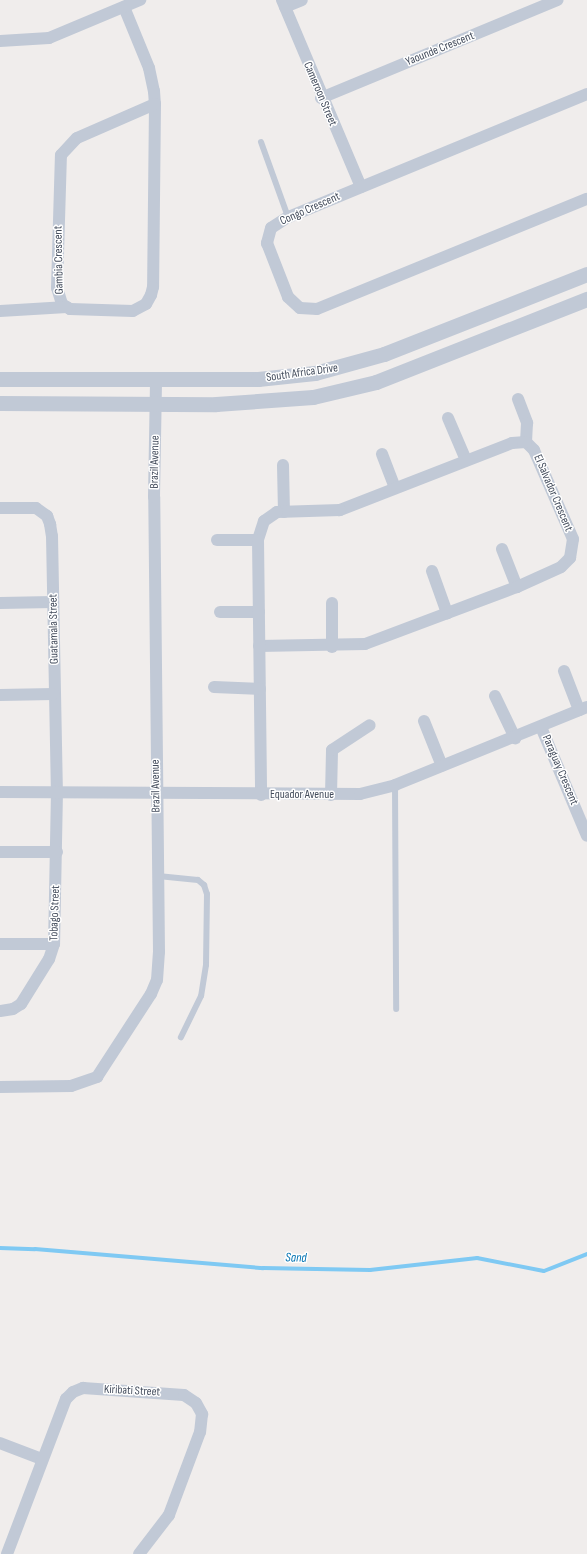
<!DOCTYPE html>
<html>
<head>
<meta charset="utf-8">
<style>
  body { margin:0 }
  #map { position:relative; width:587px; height:1554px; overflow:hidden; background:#f0edec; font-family:"Sofia Sans Condensed",sans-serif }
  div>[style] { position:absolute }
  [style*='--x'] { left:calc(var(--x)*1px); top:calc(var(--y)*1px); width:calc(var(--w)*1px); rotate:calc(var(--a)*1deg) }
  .stream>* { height:4px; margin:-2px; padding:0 2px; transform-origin:2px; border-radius:2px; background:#7fc9f3 }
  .service>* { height:6px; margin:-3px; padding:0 3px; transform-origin:3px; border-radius:3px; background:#c1c9d6 }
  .minor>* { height:12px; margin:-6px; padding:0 6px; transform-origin:6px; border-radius:6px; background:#c1c9d6 }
  .tertiary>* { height:15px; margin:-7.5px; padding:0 7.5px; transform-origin:7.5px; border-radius:7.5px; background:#c1c9d6 }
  span { translate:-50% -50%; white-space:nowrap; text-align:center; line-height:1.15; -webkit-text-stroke:3px #fff; paint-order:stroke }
  .street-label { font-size:12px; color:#434c5c }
  .water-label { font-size:13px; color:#0072b2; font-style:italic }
</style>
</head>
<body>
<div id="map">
  <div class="stream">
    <i style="--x:0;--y:1248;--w:35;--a:2"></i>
    <i style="--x:35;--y:1249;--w:229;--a:4.8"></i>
    <i style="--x:263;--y:1268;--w:107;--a:1.1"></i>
    <i style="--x:370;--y:1270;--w:108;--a:-6.4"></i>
    <i style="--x:477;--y:1258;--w:68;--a:11"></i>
    <i style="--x:544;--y:1271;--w:46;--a:-21.6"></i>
  </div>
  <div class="service">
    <i style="--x:261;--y:142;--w:80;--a:70.2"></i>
    <i style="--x:395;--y:785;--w:224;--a:89.7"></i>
    <i style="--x:158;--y:876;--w:40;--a:5.7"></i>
    <i style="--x:198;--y:880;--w:8;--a:40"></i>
    <i style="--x:204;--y:885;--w:9;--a:72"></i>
    <i style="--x:207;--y:894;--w:71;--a:90.8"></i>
    <i style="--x:206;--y:965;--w:31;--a:99"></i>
    <i style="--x:201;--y:996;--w:46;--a:116"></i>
  </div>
  <div class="minor">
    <i style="--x:282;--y:0;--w:203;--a:67.1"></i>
    <i style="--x:124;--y:7;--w:66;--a:67.7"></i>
    <i style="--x:149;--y:68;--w:24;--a:78"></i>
    <i style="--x:154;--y:91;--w:13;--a:86"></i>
    <i style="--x:155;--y:104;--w:183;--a:90.6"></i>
    <i style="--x:153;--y:287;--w:8;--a:104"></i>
    <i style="--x:151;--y:295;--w:10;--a:119"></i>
    <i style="--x:146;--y:304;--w:15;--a:152"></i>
    <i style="--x:133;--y:311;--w:63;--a:-178.2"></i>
    <i style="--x:70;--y:309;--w:9;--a:-148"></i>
    <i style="--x:62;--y:304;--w:17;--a:-107"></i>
    <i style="--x:57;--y:288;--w:133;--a:-88.3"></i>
    <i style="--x:61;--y:155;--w:23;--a:-47"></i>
    <i style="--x:77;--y:138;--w:85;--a:-23.6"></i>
    <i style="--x:285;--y:7;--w:18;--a:-22"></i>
    <i style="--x:0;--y:41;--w:49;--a:-3.5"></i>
    <i style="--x:49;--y:38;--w:99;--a:-22.7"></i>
    <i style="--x:587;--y:94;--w:323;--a:157.6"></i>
    <i style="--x:288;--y:217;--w:20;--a:147"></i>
    <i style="--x:271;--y:228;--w:16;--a:105"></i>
    <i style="--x:267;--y:243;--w:58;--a:68.7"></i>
    <i style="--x:288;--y:297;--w:16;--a:43"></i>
    <i style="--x:300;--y:308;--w:17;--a:3"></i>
    <i style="--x:317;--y:309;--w:292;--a:-22.2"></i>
    <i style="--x:321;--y:98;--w:256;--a:-22.5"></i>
    <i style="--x:0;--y:311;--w:67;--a:-3.4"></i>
    <i style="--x:518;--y:399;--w:26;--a:69"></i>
    <i style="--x:527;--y:423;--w:19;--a:93"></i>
    <i style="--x:448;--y:418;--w:46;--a:66.8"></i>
    <i style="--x:382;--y:454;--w:36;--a:69"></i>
    <i style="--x:283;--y:465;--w:47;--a:88.8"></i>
    <i style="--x:0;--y:508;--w:36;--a:0"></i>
    <i style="--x:36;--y:508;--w:14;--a:36"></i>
    <i style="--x:47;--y:516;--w:9;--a:69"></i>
    <i style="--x:50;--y:524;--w:12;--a:81"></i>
    <i style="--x:52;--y:536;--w:255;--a:88.9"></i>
    <i style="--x:57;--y:791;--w:153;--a:91.1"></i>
    <i style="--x:54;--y:944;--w:16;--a:108"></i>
    <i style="--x:49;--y:959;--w:53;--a:121.9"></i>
    <i style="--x:21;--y:1004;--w:9;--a:148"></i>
    <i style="--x:13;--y:1009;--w:13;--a:171"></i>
    <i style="--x:217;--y:540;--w:41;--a:0"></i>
    <i style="--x:502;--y:549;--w:41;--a:68.5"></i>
    <i style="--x:432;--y:571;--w:45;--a:70.3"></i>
    <i style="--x:0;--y:603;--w:53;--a:-1.1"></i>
    <i style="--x:220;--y:612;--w:39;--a:0"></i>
    <i style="--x:259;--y:646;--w:106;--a:-1.1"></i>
    <i style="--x:365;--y:644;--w:162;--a:-20.6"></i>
    <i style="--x:517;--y:587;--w:48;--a:-24.4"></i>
    <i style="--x:561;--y:567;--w:13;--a:-45"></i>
    <i style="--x:570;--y:558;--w:19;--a:-81"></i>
    <i style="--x:573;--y:539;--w:97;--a:-113.7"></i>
    <i style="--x:534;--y:450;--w:11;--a:-135"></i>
    <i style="--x:526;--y:442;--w:14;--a:176"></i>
    <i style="--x:512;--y:443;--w:185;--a:158.7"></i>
    <i style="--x:340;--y:510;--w:63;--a:178.2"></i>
    <i style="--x:277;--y:512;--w:16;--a:145"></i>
    <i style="--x:264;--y:521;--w:20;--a:108"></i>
    <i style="--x:258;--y:540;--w:255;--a:89.3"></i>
    <i style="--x:332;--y:647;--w:44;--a:-90"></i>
    <i style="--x:564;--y:671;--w:42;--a:69"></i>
    <i style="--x:214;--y:687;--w:46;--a:2.5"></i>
    <i style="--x:0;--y:695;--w:54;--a:-1.1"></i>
    <i style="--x:495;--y:696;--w:47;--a:64.5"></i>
    <i style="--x:424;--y:721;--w:48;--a:68.2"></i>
    <i style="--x:541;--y:727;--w:118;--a:67.1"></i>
    <i style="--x:0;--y:792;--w:360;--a:0.3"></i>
    <i style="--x:360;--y:794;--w:36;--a:-14"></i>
    <i style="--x:395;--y:785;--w:207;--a:-22.1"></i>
    <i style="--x:331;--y:795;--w:45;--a:-88.7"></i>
    <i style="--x:332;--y:750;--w:45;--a:-33.3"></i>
    <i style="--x:0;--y:852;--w:57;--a:0"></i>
    <i style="--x:0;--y:944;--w:54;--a:0"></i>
    <i style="--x:0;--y:1087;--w:71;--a:-0.8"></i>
    <i style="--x:71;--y:1086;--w:28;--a:-19"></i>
    <i style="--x:97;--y:1077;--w:99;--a:-57"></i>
    <i style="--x:151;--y:994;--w:15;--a:-67"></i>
    <i style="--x:157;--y:980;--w:28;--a:-86"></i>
    <i style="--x:159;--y:952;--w:455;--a:-90.6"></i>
    <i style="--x:154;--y:497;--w:117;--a:-89"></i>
    <i style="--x:0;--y:1443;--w:45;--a:20.9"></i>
    <i style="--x:7;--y:1554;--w:166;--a:-69.2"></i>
    <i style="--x:66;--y:1399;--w:10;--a:-45"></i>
    <i style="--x:73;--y:1392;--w:11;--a:-22"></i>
    <i style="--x:83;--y:1388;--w:101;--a:4"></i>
    <i style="--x:184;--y:1395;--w:14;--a:34"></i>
    <i style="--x:196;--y:1403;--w:13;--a:61"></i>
    <i style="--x:202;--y:1414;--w:18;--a:96"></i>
    <i style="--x:200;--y:1432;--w:89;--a:110.5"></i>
    <i style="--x:169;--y:1515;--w:49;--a:127.6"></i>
  </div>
  <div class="tertiary">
    <i style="--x:0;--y:379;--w:258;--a:0"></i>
    <i style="--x:258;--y:379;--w:57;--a:-6"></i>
    <i style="--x:315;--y:373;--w:72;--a:-15.4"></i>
    <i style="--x:384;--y:354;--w:218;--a:-21.5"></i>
    <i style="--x:0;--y:403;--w:216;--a:0.3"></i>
    <i style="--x:216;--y:404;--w:97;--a:-4.1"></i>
    <i style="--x:313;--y:397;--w:65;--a:-13.4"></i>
    <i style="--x:376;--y:382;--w:227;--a:-21.5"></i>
  </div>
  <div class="street-label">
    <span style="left:440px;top:49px;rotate:-22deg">Yaounde Crescent</span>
    <span style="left:320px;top:94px;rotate:67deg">Cameroon Street</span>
    <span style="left:310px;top:209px;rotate:-24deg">Congo Crescent</span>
    <span style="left:59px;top:260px;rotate:-91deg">Gambia Crescent</span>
    <span style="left:302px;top:373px;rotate:-8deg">South Africa Drive</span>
    <span style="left:155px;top:462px;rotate:-89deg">Brazil Avenue</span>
    <span style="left:553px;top:493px;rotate:67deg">El Salvador Crescent</span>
    <span style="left:54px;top:629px;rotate:-91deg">Guatamala Street</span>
    <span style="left:560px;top:770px;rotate:67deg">Paraguay Crescent</span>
    <span style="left:156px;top:786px;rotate:-91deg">Brazil Avenue</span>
    <span style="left:302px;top:795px">Equador Avenue</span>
    <span style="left:55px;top:913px;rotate:-88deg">Tobago Street</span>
    <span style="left:132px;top:1391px;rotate:3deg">Kiribati Street</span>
  </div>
  <div class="water-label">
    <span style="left:296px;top:1258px;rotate:1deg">Sand</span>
  </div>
</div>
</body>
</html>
